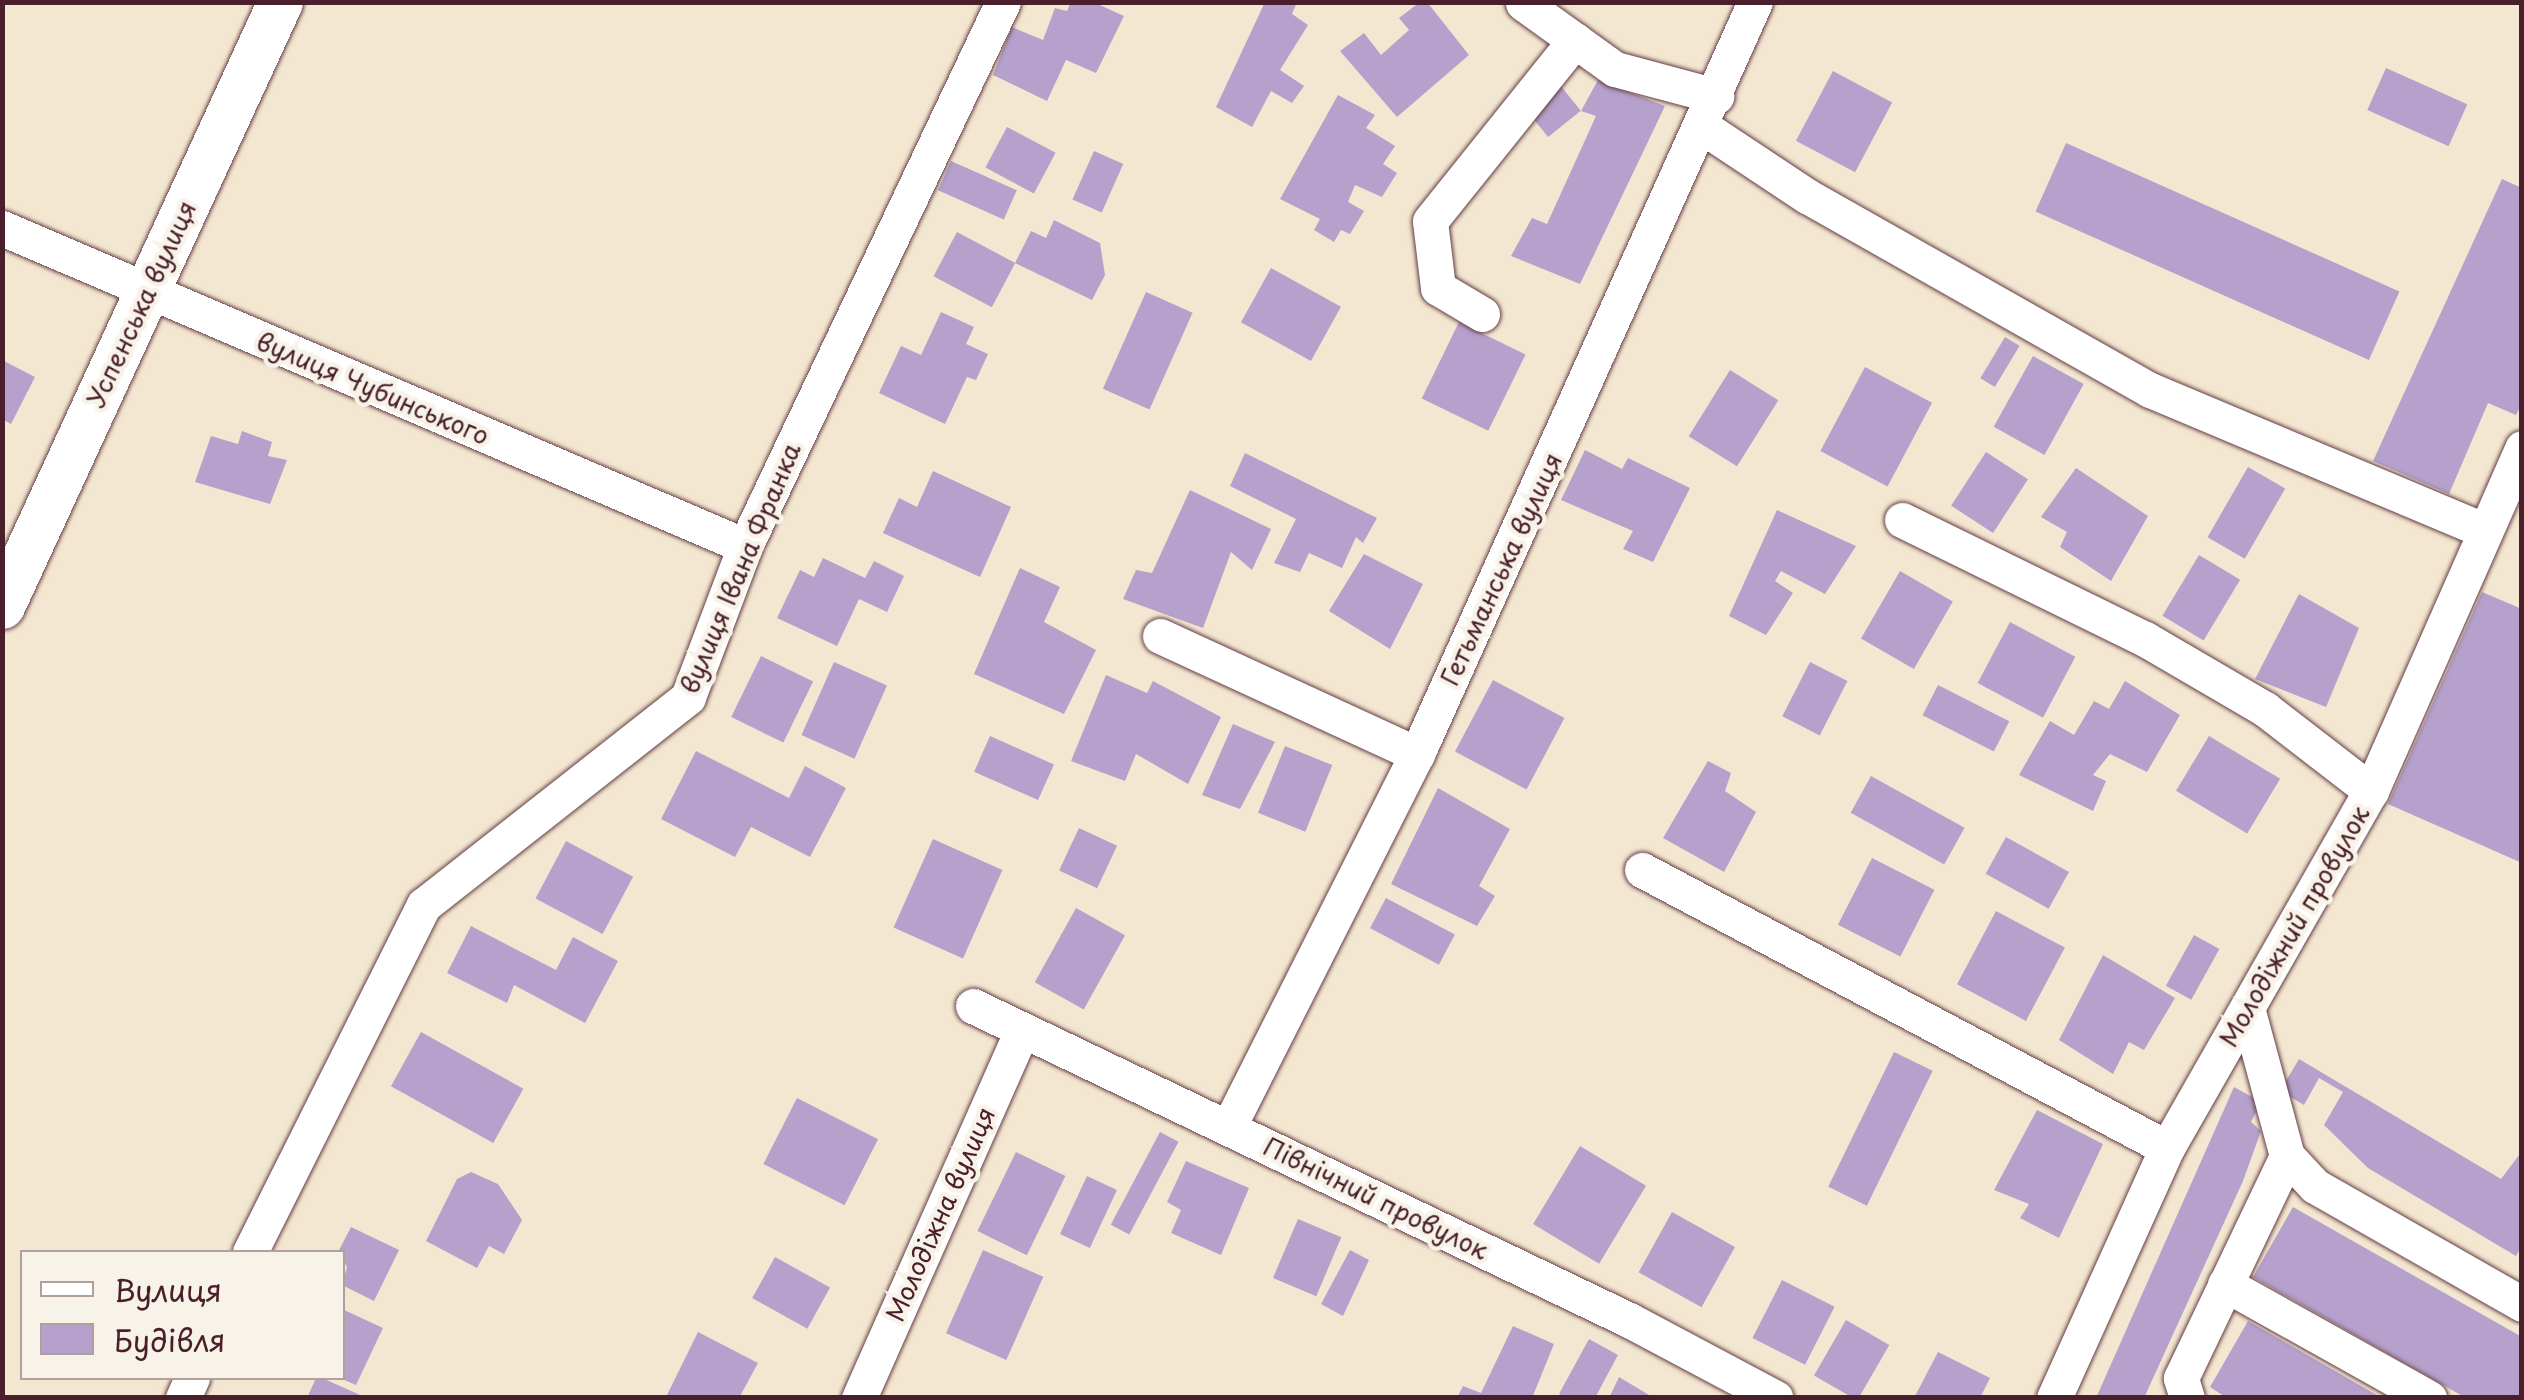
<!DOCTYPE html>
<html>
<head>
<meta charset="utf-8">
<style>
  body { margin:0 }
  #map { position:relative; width:2524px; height:1400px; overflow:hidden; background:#f4e7d1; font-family:"Playpen Sans",sans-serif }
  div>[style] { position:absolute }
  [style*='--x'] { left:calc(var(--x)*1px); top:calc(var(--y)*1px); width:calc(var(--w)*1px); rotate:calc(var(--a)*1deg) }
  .building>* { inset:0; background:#b5a1cb; transform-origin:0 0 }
  .roads { filter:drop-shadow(0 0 2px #643d44) drop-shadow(0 0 2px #643d44) }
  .minor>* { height:35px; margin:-17.5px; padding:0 17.5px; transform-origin:17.5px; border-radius:17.5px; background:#fff }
  .tertiary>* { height:45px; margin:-22.5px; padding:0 22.5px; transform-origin:22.5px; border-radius:22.5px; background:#fff }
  span { translate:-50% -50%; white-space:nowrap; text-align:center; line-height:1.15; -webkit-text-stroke:9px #f7f3e8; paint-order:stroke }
  .street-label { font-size:25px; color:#4a1f2b }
  .frame { position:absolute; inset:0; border:5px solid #4a1f2b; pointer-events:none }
  .legend { position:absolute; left:20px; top:1250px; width:325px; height:130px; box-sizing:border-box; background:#f7f3e8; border:2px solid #b29e9c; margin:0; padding:12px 18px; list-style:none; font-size:30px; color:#4a1f2b }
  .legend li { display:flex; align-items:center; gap:20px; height:50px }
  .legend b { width:50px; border:2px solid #b29e9c }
</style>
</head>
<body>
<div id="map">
  <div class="building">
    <i style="clip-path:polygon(1071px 2px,1093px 2px,1124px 16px,1096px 73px,1066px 60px,1047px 101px,993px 75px,1012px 27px,1043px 40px,1055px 8px,1067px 11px)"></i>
    <i style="clip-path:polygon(1265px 2px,1297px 2px,1292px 14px,1308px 25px,1280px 70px,1304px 86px,1292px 103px,1271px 91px,1252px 127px,1216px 107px)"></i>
    <i style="clip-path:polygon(1420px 2px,1427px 2px,1469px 55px,1397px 117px,1340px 51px,1364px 33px,1381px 55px,1409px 30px,1399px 18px)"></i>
    <i style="left:2386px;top:68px;width:89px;height:46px;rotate:24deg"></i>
    <i style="left:1833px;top:71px;width:67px;height:79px;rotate:28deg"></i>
    <i style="clip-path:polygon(1598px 80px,1665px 106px,1580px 284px,1511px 256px,1532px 218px,1547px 224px,1596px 116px,1581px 111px)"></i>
    <i style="left:1560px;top:85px;width:33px;height:42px;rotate:51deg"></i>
    <i style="clip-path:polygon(1338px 95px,1375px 115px,1366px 128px,1395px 146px,1383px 164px,1397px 173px,1382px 197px,1355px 185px,1348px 202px,1364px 211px,1350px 234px,1341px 230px,1334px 242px,1314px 230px,1320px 219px,1280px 199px)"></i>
    <i style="left:1007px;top:127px;width:55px;height:46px;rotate:28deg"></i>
    <i style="left:2066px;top:143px;width:365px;height:75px;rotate:24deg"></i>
    <i style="left:1094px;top:151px;width:32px;height:53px;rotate:24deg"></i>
    <i style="left:951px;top:161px;width:72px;height:32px;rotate:24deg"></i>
    <i style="clip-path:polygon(2502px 179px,2522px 188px,2522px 403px,2516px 415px,2488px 403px,2449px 494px,2373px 461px)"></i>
    <i style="clip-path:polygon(1054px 220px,1100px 243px,1105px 275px,1092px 300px,1015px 263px,1031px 231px,1046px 238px)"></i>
    <i style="left:957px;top:232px;width:66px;height:50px;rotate:28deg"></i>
    <i style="left:1271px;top:268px;width:80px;height:62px;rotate:29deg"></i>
    <i style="left:1146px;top:292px;width:51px;height:106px;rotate:24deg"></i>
    <i style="clip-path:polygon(941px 312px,974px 327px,966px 344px,988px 354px,976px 380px,967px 377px,945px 424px,879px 393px,901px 346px,921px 355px)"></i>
    <i style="left:1459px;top:322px;width:74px;height:85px;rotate:26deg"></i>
    <i style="left:2005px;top:337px;width:17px;height:48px;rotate:31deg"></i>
    <i style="left:2033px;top:356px;width:58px;height:81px;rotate:29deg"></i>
    <i style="clip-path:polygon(2px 360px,35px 377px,11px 424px,2px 419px)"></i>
    <i style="left:1865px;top:367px;width:76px;height:95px;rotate:28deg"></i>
    <i style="left:1730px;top:370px;width:57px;height:78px;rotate:32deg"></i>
    <i style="clip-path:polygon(242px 431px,272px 442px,268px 456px,287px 460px,270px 504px,195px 482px,211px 436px,238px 444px)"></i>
    <i style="clip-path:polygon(1585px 450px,1622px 469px,1628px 458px,1690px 488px,1653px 562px,1623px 549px,1633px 531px,1561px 500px)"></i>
    <i style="left:1986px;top:452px;width:50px;height:64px;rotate:33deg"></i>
    <i style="clip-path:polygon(1245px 453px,1377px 518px,1363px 543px,1356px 537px,1342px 568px,1309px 553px,1300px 572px,1274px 563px,1296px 519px,1230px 486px)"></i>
    <i style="left:2248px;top:467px;width:43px;height:81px;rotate:30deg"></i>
    <i style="clip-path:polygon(2076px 468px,2148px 516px,2111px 581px,2060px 547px,2067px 532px,2041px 517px)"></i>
    <i style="clip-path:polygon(933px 471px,1011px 507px,980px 577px,883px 533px,899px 498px,917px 507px)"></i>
    <i style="clip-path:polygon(1190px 490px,1271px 529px,1252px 570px,1231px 552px,1203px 628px,1123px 599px,1136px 570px,1152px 573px)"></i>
    <i style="clip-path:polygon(1777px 510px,1856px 546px,1825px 594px,1781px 571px,1775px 581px,1793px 593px,1766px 635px,1729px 616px)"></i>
    <i style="clip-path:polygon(1364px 554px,1423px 584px,1390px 649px,1329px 611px)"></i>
    <i style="left:2199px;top:555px;width:48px;height:71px;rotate:31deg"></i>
    <i style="clip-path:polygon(823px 558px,865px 578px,874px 561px,904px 576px,887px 612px,859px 599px,837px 646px,777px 618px,800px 570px,814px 577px)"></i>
    <i style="clip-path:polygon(1020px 568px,1060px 587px,1044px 622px,1096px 650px,1064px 714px,974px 674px)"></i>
    <i style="left:1900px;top:571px;width:61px;height:78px;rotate:30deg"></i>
    <i style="clip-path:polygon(2482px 592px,2522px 609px,2522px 863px,2388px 804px)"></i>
    <i style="clip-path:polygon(2299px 594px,2359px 628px,2326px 707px,2255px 679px)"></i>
    <i style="left:2010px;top:622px;width:74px;height:69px;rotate:28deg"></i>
    <i style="left:761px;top:656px;width:58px;height:68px;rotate:26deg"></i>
    <i style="left:834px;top:662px;width:58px;height:80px;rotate:24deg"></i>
    <i style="left:1810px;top:662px;width:42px;height:61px;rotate:27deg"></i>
    <i style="clip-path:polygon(1106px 675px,1147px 693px,1153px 681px,1221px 717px,1188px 784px,1136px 754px,1125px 781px,1071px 761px)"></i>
    <i style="left:1493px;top:680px;width:81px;height:81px;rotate:28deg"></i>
    <i style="clip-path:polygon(2125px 681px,2180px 715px,2147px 772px,2110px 754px,2093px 775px,2106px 781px,2093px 811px,2019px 775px,2050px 721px,2074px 735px,2094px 701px,2109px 709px)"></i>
    <i style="left:1938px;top:685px;width:80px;height:34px;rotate:27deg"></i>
    <i style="clip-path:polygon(1233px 724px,1275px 742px,1240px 809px,1202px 795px)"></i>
    <i style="left:990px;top:736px;width:70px;height:39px;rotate:24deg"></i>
    <i style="left:2209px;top:736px;width:83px;height:64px;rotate:31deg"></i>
    <i style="left:1285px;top:746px;width:51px;height:72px;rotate:22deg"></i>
    <i style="clip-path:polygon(696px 751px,789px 798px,805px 766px,846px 788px,810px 857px,751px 827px,735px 857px,661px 819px)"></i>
    <i style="clip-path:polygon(1708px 761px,1731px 773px,1725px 791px,1756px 812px,1724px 872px,1663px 838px)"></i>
    <i style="left:1871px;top:776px;width:107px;height:42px;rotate:29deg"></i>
    <i style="clip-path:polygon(1438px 788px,1510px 829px,1479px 886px,1495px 896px,1477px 926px,1391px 884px)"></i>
    <i style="left:1079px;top:828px;width:42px;height:47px;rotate:25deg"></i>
    <i style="left:2006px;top:837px;width:72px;height:42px;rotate:29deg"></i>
    <i style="left:933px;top:839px;width:76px;height:97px;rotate:24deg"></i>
    <i style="left:566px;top:841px;width:76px;height:65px;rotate:28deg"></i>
    <i style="left:1872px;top:858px;width:70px;height:75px;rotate:27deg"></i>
    <i style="left:1386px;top:898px;width:78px;height:34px;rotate:28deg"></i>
    <i style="left:1076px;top:908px;width:56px;height:85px;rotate:29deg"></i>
    <i style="left:1996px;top:911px;width:78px;height:83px;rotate:28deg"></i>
    <i style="clip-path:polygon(471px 926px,556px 970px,573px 937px,618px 961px,585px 1023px,514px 985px,507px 1003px,447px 973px)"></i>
    <i style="left:2194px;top:935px;width:29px;height:58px;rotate:29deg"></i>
    <i style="clip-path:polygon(2103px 955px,2175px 998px,2144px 1050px,2129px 1042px,2113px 1074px,2059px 1040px)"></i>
    <i style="left:421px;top:1032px;width:117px;height:62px;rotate:29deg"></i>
    <i style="left:1894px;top:1052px;width:43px;height:150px;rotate:26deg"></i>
    <i style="clip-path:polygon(2299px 1059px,2501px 1179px,2522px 1151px,2522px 1246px,2516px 1256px,2368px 1168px,2324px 1125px,2343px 1092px,2319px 1078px,2304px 1105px,2280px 1091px)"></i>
    <i style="clip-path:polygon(2234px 1087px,2261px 1102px,2251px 1122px,2261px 1131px,2243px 1181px,2144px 1398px,2096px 1398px)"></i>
    <i style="left:797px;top:1098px;width:91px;height:74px;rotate:27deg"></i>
    <i style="clip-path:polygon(2037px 1110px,2103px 1144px,2059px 1238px,2020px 1218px,2029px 1204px,1994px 1190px)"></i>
    <i style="left:1160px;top:1132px;width:21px;height:105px;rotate:28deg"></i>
    <i style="left:1580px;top:1146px;width:77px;height:91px;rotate:31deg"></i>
    <i style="left:1016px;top:1152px;width:55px;height:88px;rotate:26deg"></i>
    <i style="clip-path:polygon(1186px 1161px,1249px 1188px,1221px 1255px,1171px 1233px,1181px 1210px,1167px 1202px)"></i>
    <i style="clip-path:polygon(471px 1172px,498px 1184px,522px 1220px,504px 1254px,489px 1246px,477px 1268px,426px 1241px,457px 1179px)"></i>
    <i style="left:1087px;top:1176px;width:33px;height:64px;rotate:25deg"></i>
    <i style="clip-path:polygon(2293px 1207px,2522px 1337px,2522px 1398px,2466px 1398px,2253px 1277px)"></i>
    <i style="left:1672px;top:1212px;width:72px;height:69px;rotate:29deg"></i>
    <i style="left:1298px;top:1219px;width:47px;height:64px;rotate:23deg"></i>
    <i style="clip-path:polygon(351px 1227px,399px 1250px,374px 1301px,342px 1285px,347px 1267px,338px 1252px)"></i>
    <i style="left:983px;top:1250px;width:66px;height:91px;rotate:24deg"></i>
    <i style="clip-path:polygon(1350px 1250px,1369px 1260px,1343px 1316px,1321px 1304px)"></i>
    <i style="left:775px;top:1257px;width:63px;height:47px;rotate:29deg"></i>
    <i style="left:1782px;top:1280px;width:59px;height:65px;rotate:27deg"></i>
    <i style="clip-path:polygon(342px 1309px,383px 1328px,356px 1385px,342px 1379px)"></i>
    <i style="left:1846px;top:1320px;width:50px;height:64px;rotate:30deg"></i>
    <i style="clip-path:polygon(2248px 1321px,2382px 1398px,2227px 1398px,2210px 1387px)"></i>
    <i style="clip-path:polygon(1513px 1326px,1554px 1344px,1532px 1398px,1457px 1398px,1463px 1386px,1481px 1393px)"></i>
    <i style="clip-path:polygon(698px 1332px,758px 1363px,739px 1398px,667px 1395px)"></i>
    <i style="clip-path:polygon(1589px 1339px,1618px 1355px,1595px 1398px,1567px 1398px,1559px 1394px)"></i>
    <i style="clip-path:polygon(1938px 1352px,1990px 1378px,1980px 1398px,1914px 1398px)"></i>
    <i style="clip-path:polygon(1619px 1377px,1654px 1398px,1609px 1398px)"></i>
    <i style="clip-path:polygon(316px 1378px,322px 1378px,367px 1398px,307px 1398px)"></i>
  </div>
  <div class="roads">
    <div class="minor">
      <i style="--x:1523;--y:3;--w:113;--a:35.7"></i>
      <i style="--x:1615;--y:69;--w:105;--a:15"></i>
      <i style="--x:1703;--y:127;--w:125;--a:33.6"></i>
      <i style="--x:1807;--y:196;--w:394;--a:29.5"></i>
      <i style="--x:2150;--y:390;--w:363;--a:22.8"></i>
      <i style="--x:2;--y:228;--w:808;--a:23.17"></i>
      <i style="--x:1482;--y:314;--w:51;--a:-149.4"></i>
      <i style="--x:1438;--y:288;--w:67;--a:-96.8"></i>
      <i style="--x:1430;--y:221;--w:232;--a:-51.3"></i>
      <i style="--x:1902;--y:520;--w:271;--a:26.1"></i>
      <i style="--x:2145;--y:639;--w:139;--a:30.3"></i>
      <i style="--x:2265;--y:709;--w:134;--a:37.7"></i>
      <i style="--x:1160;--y:636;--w:283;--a:24.7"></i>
      <i style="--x:1642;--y:870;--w:594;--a:27.9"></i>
      <i style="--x:973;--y:1006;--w:727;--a:25.58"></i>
      <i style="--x:1629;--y:1320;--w:166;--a:28"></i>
      <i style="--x:1229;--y:1126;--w:417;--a:-63.2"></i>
      <i style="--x:1417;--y:754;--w:824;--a:-65.8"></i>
      <i style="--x:2287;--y:1156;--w:41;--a:47"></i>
      <i style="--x:2315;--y:1186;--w:238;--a:29.7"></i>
      <i style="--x:250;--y:1252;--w:388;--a:-63.4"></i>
      <i style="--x:424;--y:905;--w:336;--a:-38.2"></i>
      <i style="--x:688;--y:697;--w:161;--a:-69.3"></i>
      <i style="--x:745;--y:546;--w:602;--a:-64.63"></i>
      <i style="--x:2225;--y:1284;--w:234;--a:29.2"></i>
      <i style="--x:183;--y:1398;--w:22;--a:-66"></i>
      <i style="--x:859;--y:1398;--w:402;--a:-66.1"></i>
      <i style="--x:2054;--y:1398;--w:274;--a:-65.7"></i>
      <i style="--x:2167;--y:1148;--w:411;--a:-60.3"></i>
      <i style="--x:2371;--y:791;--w:375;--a:-66.2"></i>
      <i style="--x:2187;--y:1398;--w:21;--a:-107"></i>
      <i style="--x:2181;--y:1378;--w:246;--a:-64.5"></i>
      <i style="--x:2287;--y:1156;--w:153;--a:-105.1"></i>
    </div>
    <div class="tertiary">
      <i style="--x:2;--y:606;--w:665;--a:-65.29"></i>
    </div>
  </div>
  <div class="street-label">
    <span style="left:141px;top:304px;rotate:-65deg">Успенська вулиця</span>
    <span style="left:373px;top:388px;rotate:23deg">вулиця Чубинського</span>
    <span style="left:740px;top:568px;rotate:-67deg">вулиця Івана Франка</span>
    <span style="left:1501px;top:569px;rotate:-65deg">Гетьманська вулиця</span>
    <span style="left:2294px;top:926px;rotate:-60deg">Молодіжний провулок</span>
    <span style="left:1376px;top:1198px;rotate:26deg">Північний провулок</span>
    <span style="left:940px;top:1214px;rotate:-66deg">Молодіжна вулиця</span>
  </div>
  <div class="frame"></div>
  <ul class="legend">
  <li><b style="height:12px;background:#fff"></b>Вулиця</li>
  <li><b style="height:28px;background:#b5a1cb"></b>Будівля</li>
  </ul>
</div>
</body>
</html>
